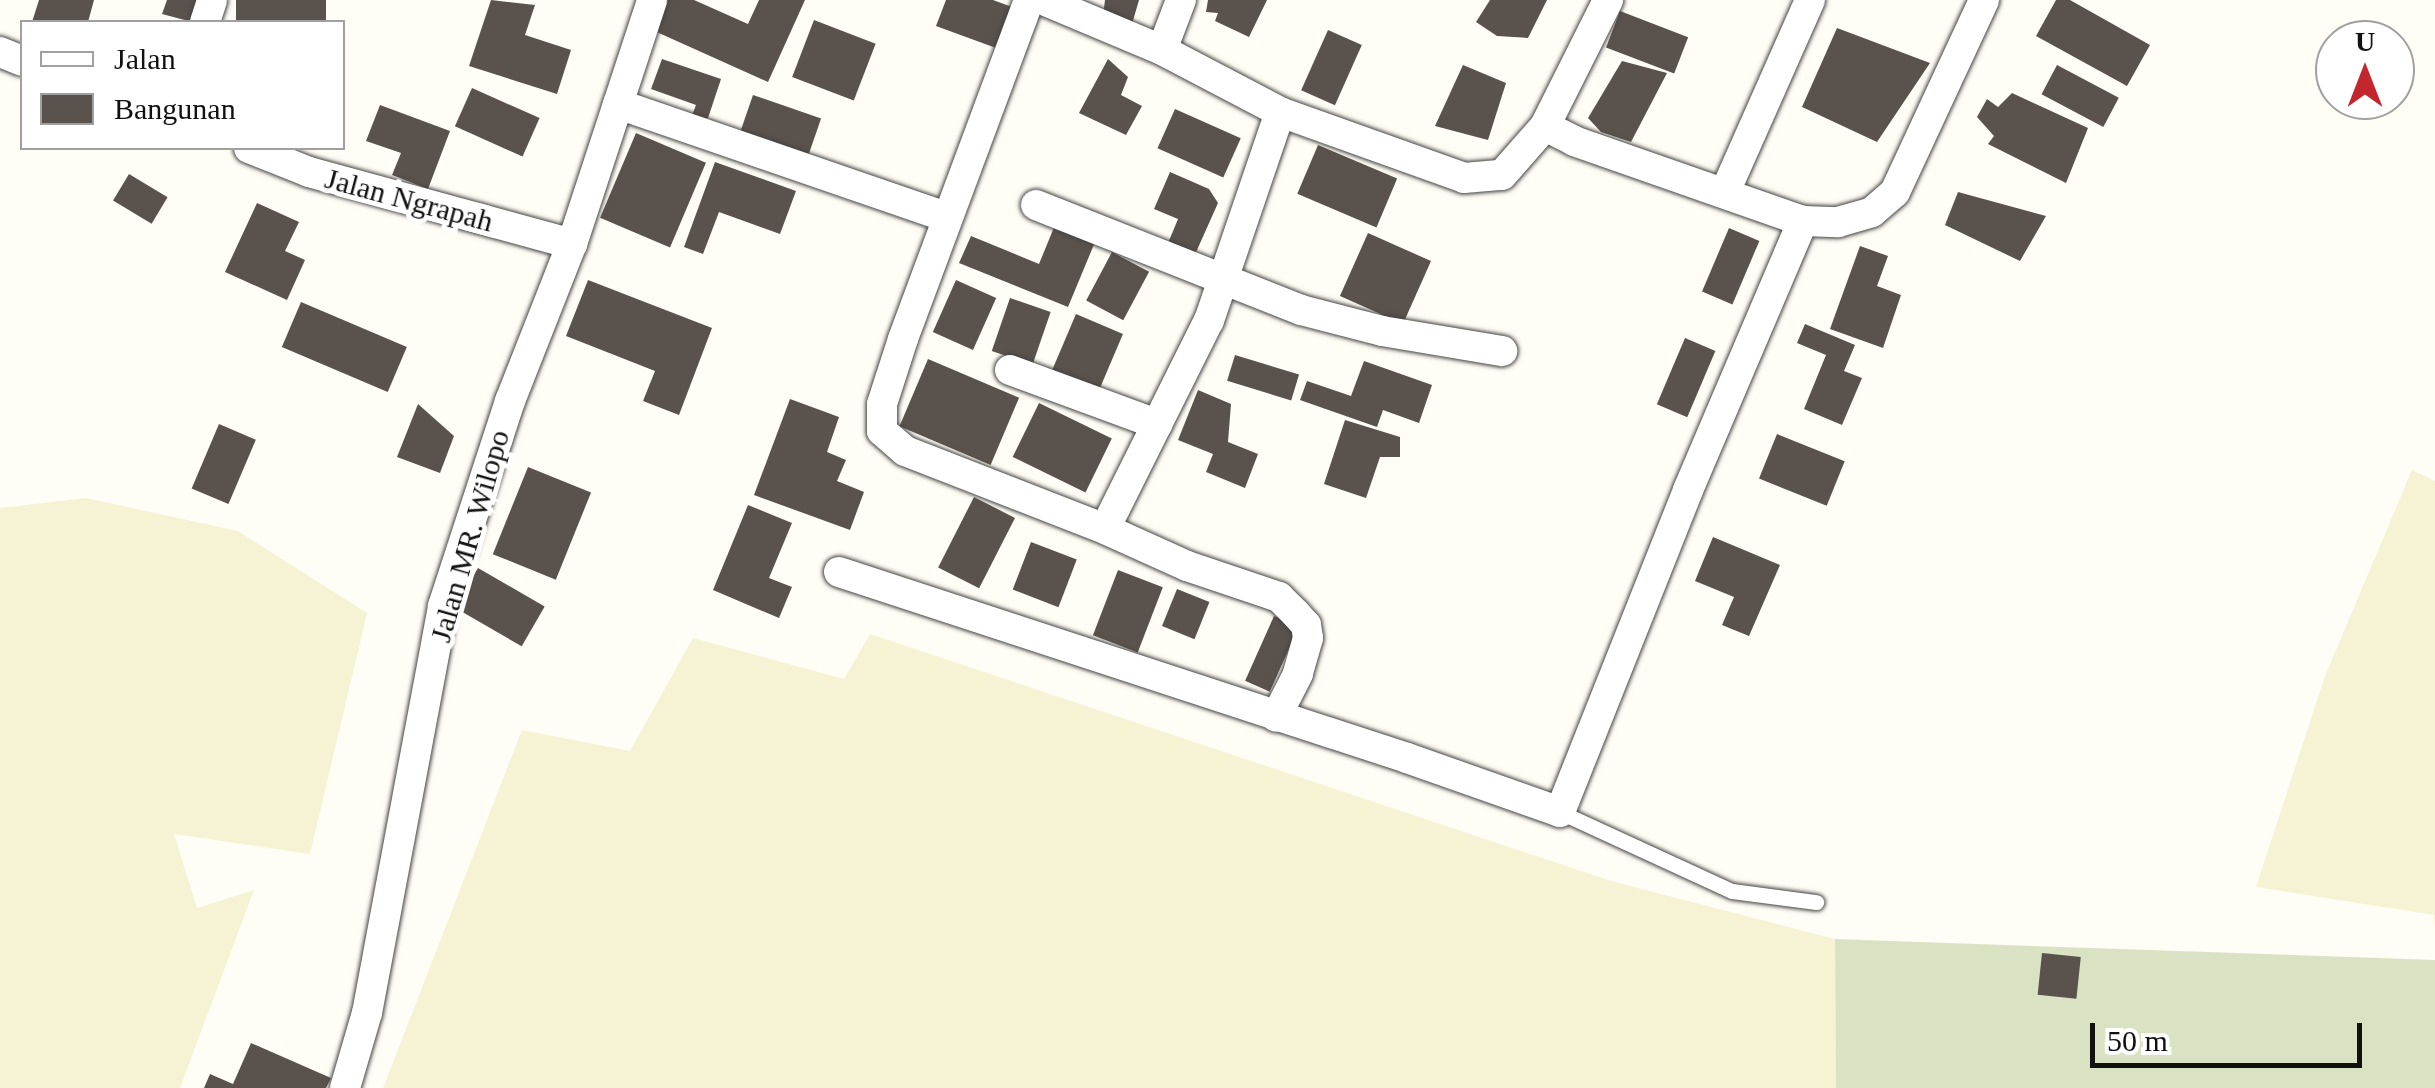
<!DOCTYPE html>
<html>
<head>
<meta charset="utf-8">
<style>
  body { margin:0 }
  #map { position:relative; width:2435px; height:1088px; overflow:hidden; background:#fffdf5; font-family:"Times New Roman",serif }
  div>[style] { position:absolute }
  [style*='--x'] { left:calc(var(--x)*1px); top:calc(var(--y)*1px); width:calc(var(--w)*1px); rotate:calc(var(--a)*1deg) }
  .farmland>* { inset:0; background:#f6f3d4 }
  .cemetery>* { inset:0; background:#d9e3c4 }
  .building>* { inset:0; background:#5a524d; transform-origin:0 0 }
  .roads { filter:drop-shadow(0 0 2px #444) drop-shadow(0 0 2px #444) }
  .lane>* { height:15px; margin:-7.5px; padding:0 7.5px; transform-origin:7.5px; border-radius:7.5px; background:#fff }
  .street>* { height:30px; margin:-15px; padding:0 15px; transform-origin:15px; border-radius:15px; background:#fff }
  span { translate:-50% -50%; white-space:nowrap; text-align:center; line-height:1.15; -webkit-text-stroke:10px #fff; paint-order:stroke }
  .street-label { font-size:30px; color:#111 }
  .legend { position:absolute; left:20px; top:20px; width:325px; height:130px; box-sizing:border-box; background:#fff; border:2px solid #a0a0a0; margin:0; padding:12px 18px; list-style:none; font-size:30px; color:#111 }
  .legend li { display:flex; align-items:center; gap:20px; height:50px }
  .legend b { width:50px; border:2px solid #a0a0a0 }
  .north { position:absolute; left:2315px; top:20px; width:100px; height:100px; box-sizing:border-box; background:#fff; border:2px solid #a0a0a0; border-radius:50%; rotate:0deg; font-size:28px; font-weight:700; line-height:40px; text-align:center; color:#111 }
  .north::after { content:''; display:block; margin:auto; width:35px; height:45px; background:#c4262e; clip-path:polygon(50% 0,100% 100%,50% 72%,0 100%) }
  .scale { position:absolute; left:2090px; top:1023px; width:272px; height:45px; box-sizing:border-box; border:5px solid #111; border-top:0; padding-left:12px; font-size:30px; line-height:35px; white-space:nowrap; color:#111; -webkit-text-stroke:8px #fff; paint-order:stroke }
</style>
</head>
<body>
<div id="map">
  <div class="farmland">
    <i style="clip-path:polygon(2412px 470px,2435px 481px,2435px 932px,2434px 915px,2256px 887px,2325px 676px)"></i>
    <i style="clip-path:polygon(86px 498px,238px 531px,367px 613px,310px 854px,174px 834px,197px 908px,254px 890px,180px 1088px,0 1088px,0 508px)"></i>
    <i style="clip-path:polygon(870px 634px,1611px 881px,1835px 939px,1836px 1088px,383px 1088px,522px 730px,630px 751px,693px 638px,844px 679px)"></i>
  </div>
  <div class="cemetery">
    <i style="clip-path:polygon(1835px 939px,2435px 960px,2435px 1088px,1836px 1088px)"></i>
  </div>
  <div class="building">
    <i style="clip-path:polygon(39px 0,94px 0,88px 22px,32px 22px)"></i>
    <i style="clip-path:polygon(167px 0,199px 0,192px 22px,162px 14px)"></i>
    <i style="left:236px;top:0;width:90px;height:23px"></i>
    <i style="clip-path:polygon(491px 0,535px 5px,525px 35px,571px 50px,557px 94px,469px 66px)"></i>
    <i style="clip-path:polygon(663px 0,694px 0,748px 24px,759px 0,805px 0,768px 82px,650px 29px)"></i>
    <i style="clip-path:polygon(946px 0,993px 0,1012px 7px,996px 48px,936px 26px)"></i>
    <i style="clip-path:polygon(1105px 0,1139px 0,1132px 24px,1103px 16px)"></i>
    <i style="clip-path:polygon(1208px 0,1267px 0,1249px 37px,1215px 21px,1218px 13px,1206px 12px)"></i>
    <i style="clip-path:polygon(1490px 0,1547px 0,1528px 38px,1497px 36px,1476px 22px)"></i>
    <i style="clip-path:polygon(2056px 0,2070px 0,2150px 45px,2127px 86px,2036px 36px)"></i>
    <i style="left:1620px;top:11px;width:73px;height:39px;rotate:21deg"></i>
    <i style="left:814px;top:20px;width:66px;height:61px;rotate:21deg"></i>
    <i style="clip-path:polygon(1837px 28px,1930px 63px,1877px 142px,1802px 107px)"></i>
    <i style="left:1328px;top:30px;width:37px;height:66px;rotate:24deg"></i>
    <i style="clip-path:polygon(662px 59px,721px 79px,708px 118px,691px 118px,696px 105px,651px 89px)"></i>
    <i style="clip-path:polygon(1108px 59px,1128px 77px,1121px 95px,1142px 106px,1126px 135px,1079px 113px)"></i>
    <i style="clip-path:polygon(1622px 61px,1667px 73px,1631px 142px,1601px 132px,1588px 118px)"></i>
    <i style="clip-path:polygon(1463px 65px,1506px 83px,1488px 140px,1435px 126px)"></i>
    <i style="left:2057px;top:65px;width:70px;height:33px;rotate:28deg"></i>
    <i style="left:472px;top:88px;width:74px;height:42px;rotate:24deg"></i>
    <i style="clip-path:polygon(2012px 93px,2088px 128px,2066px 183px,1988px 144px,1994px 136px,1977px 117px,1987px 99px,1998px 107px)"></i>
    <i style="left:753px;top:95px;width:72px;height:40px;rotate:19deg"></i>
    <i style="clip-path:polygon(380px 105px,450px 131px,428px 189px,392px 175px,401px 153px,366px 141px)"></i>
    <i style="left:1175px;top:109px;width:72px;height:43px;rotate:24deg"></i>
    <i style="left:636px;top:133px;width:76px;height:92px;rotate:23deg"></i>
    <i style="left:1318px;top:145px;width:86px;height:53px;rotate:23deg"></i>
    <i style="clip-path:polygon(715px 162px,796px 191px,780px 234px,719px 212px,703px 254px,684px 247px)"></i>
    <i style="clip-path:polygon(1170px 172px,1209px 189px,1218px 203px,1193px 259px,1166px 248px,1178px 219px,1154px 209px)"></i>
    <i style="left:129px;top:174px;width:45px;height:31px;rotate:31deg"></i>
    <i style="clip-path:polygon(1958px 192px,2046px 216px,2020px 261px,1945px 225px)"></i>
    <i style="clip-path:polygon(257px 203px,299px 222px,285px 251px,305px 260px,287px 300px,225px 272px)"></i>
    <i style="clip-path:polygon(1055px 225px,1095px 242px,1068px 307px,959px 263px,971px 236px,1039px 264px)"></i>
    <i style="left:1729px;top:228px;width:33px;height:69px;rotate:23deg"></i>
    <i style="left:1368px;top:233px;width:69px;height:69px;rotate:24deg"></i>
    <i style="clip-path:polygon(1860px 246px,1888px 256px,1877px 286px,1901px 295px,1883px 348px,1830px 329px)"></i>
    <i style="left:1112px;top:252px;width:42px;height:55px;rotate:28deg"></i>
    <i style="clip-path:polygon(588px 280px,712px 328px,679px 415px,643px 401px,655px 371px,566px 336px)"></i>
    <i style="left:956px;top:280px;width:44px;height:57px;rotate:24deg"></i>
    <i style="left:1010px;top:298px;width:43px;height:56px;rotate:19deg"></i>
    <i style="left:301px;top:302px;width:115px;height:49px;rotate:23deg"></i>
    <i style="left:1076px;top:314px;width:51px;height:62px;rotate:23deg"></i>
    <i style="clip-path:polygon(1805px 324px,1855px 345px,1844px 371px,1862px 378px,1842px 425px,1804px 409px,1826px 355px,1797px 343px)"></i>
    <i style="left:1685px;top:338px;width:33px;height:72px;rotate:23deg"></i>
    <i style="left:1235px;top:355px;width:67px;height:27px;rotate:17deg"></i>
    <i style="left:928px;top:359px;width:99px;height:73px;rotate:23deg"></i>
    <i style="clip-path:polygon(1364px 361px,1432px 385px,1419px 423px,1383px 410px,1377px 427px,1300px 400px,1307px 381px,1351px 396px)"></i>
    <i style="clip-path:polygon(1198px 390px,1231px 404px,1228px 442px,1258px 454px,1245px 488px,1206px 472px,1213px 454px,1178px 440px)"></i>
    <i style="clip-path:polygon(790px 399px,839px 417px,827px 452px,846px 460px,837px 481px,864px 492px,850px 530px,754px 495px)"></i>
    <i style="left:1039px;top:403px;width:81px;height:60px;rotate:26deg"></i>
    <i style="clip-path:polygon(418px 404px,454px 436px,440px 473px,397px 457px)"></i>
    <i style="clip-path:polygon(1345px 420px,1400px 437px,1400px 457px,1380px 457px,1366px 498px,1324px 484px)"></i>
    <i style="left:219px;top:424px;width:40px;height:70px;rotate:23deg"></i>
    <i style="left:1777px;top:434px;width:73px;height:48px;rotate:22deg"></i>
    <i style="left:528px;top:467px;width:68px;height:94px;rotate:22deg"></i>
    <i style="left:974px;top:497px;width:46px;height:79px;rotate:27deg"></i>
    <i style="clip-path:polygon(748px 505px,792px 523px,769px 578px,792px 587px,779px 618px,713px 590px)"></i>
    <i style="clip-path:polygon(1713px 537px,1780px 565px,1749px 636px,1722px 625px,1734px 597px,1695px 581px)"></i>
    <i style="left:1031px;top:542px;width:49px;height:51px;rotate:21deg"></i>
    <i style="left:478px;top:568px;width:77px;height:46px;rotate:30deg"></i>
    <i style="left:1118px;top:570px;width:48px;height:70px;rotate:21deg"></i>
    <i style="left:1177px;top:589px;width:35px;height:40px;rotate:22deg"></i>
    <i style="left:1274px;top:616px;width:27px;height:71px;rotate:24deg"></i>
    <i style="left:2042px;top:953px;width:39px;height:42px;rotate:6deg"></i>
    <i style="clip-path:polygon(251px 1043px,331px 1078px,326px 1088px,204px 1088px,210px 1074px,233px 1084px)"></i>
  </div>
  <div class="roads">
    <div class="lane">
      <i style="--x:1560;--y:812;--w:189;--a:24.7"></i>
      <i style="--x:1732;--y:891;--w:85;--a:7.5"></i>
    </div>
    <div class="street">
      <i style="--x:1029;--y:0;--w:362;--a:110.4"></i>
      <i style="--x:903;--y:339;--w:68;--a:107.9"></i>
      <i style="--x:882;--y:404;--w:27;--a:90"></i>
      <i style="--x:882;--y:431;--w:30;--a:41"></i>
      <i style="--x:905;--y:451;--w:215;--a:21.3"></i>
      <i style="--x:1043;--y:0;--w:129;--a:22.8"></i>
      <i style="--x:1181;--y:0;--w:53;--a:110.8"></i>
      <i style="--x:1162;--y:50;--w:133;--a:27.7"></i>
      <i style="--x:1280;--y:112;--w:220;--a:108.8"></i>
      <i style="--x:1209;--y:320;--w:233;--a:116.5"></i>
      <i style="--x:1105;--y:529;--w:90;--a:24.3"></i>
      <i style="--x:1187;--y:566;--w:97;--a:18.6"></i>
      <i style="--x:1279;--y:597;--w:24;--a:45"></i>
      <i style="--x:1296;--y:614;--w:15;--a:48"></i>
      <i style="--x:1306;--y:625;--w:13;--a:81"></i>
      <i style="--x:1308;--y:638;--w:37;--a:106"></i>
      <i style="--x:1298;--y:674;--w:48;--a:117.1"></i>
      <i style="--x:205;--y:22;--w:23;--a:-72"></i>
      <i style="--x:0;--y:52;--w:24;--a:22"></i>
      <i style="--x:618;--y:104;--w:348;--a:19"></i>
      <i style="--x:1280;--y:112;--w:195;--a:19.7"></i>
      <i style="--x:1464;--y:178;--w:38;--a:-5"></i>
      <i style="--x:1502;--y:175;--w:65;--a:-48.7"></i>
      <i style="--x:1545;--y:126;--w:141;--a:-63.4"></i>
      <i style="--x:1545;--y:126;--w:33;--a:27"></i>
      <i style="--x:1574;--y:141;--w:243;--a:19.3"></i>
      <i style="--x:249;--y:148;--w:65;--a:21.8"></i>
      <i style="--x:309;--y:172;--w:273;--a:15.3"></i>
      <i style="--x:1725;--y:192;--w:210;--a:-66.1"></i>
      <i style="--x:1036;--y:205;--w:285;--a:21.6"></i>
      <i style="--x:1301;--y:310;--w:84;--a:14.5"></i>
      <i style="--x:1382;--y:331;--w:122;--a:9.5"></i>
      <i style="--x:1010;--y:370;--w:157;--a:20.2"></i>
      <i style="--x:839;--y:572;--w:598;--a:18.13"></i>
      <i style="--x:1407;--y:758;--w:162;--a:19.4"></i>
      <i style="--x:1560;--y:812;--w:347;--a:-68.3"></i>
      <i style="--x:1688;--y:490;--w:293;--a:-66.9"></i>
      <i style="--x:1803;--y:221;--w:35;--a:2"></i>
      <i style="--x:1838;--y:222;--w:35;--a:-16"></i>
      <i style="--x:1872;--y:212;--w:30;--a:-41"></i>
      <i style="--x:1895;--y:192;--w:212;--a:-65.1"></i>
      <i style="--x:345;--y:1088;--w:78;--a:-73.7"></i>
      <i style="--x:367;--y:1013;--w:414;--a:-79.4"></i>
      <i style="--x:443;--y:606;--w:216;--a:-71.9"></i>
      <i style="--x:510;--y:401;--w:169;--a:-68.5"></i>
      <i style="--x:572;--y:244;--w:257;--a:-71.8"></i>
    </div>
  </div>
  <div class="street-label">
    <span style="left:409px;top:200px;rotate:15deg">Jalan Ngrapah</span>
    <span style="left:470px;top:536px;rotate:-74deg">Jalan MR. Wilopo</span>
  </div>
  <ul class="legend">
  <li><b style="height:12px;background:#fff"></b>Jalan</li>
  <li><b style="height:28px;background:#5a524d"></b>Bangunan</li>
  </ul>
  <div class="north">U</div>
  <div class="scale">50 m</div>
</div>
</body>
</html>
